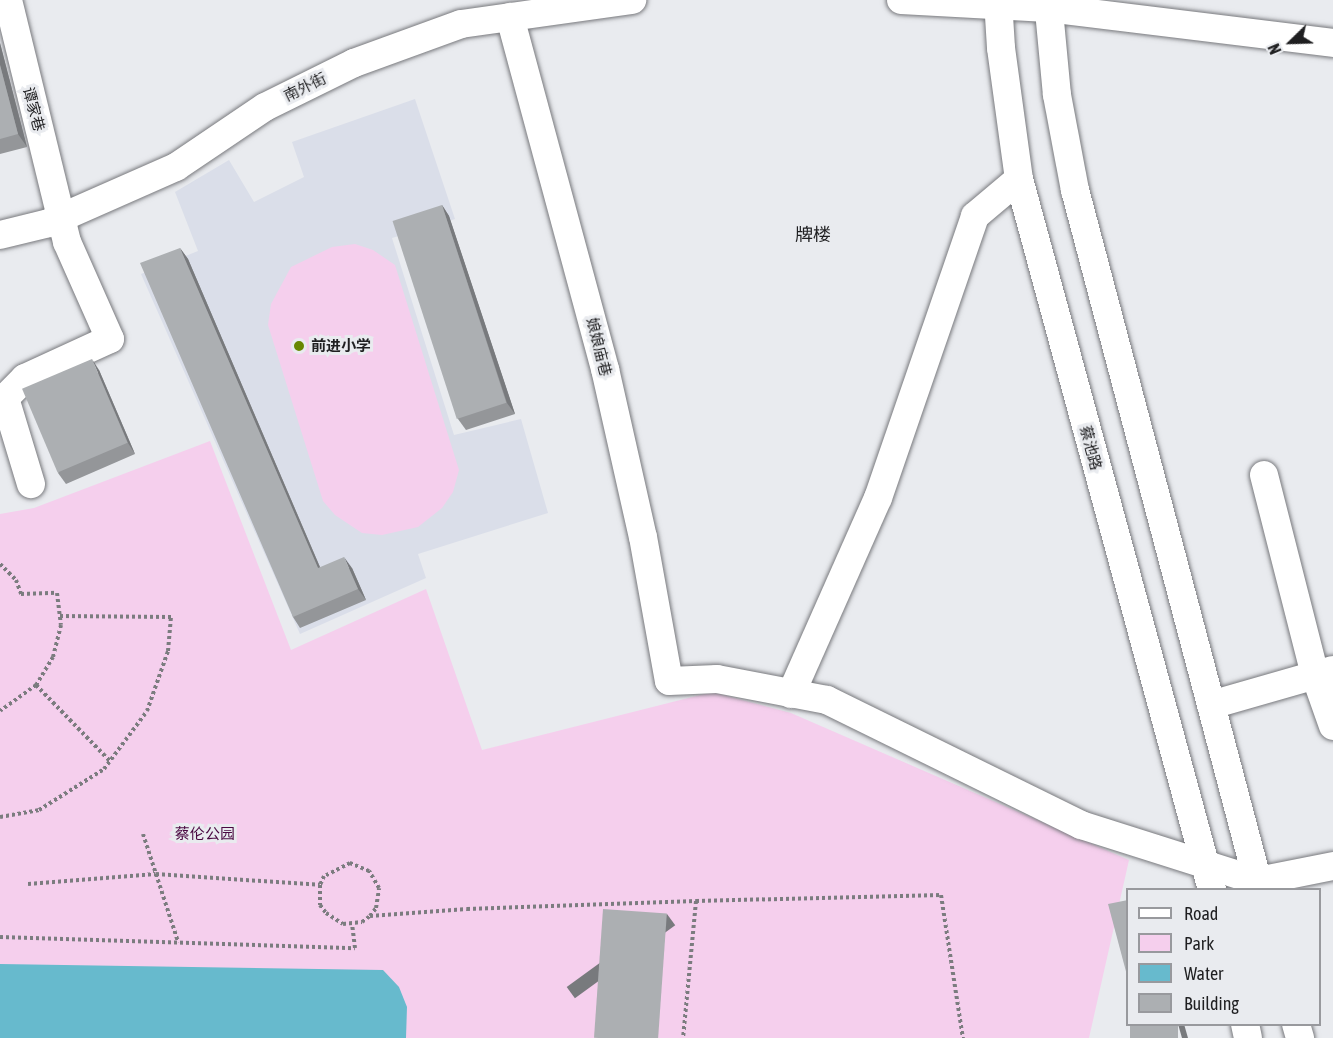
<!DOCTYPE html>
<html>
<head>
<meta charset="utf-8">
<style>
  body { margin:0 }
  #map { position:relative; width:1333px; height:1038px; overflow:hidden; background:#e9ebef; font-family:"Asap Condensed","Noto Sans SC",sans-serif }
  div>[style] { position:absolute }
  [style*='--x'] { left:calc(var(--x)*1px); top:calc(var(--y)*1px); width:calc(var(--w)*1px); rotate:calc(var(--a)*1deg) }
  .built>* { inset:0; background:#dadee9 }
  .green>* { inset:0; background:#f5cfed }
  .water>* { inset:0; background:#67bacd }
  .path>* { height:4px; margin-top:-2px; transform-origin:0; background:repeating-linear-gradient(90deg,#7b7c7f 0 3px,transparent 0 6px) }
  .roads { filter:drop-shadow(0 0 2px #78797d) drop-shadow(0 0 2px #78797d) }
  .minor>* { height:28px; margin:-14px; padding:0 14px; transform-origin:14px; border-radius:14px; background:#fff }
  .wall>* { inset:0; background:#949699 }
  .shaded-wall>* { inset:0; background:#787a7d; transform-origin:0 0 }
  .building>* { inset:0; background:#acafb2; transform-origin:0 0 }
  .dots>* { width:16px; height:16px; translate:-50% -50%; box-sizing:border-box; border:3px solid #e9ebef; border-radius:50% }
  span { translate:-50% -50%; white-space:nowrap; text-align:center; line-height:1.15; -webkit-text-stroke:6px #e9ebef; paint-order:stroke }
  .street-label { font-size:15px; color:#1f1f21 }
  .poi-label { font-size:15px; color:#1f1f21; font-weight:700 }
  .left { translate:0 -50%; text-align:left }
  .park-label { font-size:15px; color:#490841 }
  .quarter-label { font-size:18px; color:#1f1f21 }
  .legend { position:absolute; left:1126px; top:888px; width:195px; height:138px; box-sizing:border-box; background:#e9ebef; border:2px solid #98999d; margin:0; padding:8px 10px; list-style:none; font-size:18px; color:#1f1f21 }
  .legend li { display:flex; align-items:center; gap:12px; height:30px }
  .legend b { width:30px; border:2px solid #98999d }
  .north { position:absolute; left:1261px; top:12px; width:60px; height:60px; -webkit-text-stroke:4px #e9ebef; paint-order:stroke; rotate:247deg; font-size:16px; font-weight:700; line-height:24px; text-align:center; color:#1f1f21 }
  .north::after { content:''; display:block; margin:auto; width:21px; height:27px; background:#1f1f21; clip-path:polygon(50% 0,100% 100%,50% 72%,0 100%) }
</style>
</head>
<body>
<div id="map">
  <div class="built">
    <i style="clip-path:polygon(415px 99px,455px 219px,392px 238px,454px 435px,521px 419px,548px 513px,418px 554px,426px 578px,300px 634px,141px 274px,198px 251px,175px 192px,229px 160px,254px 202px,304px 177px,292px 142px)"></i>
  </div>
  <div class="green">
    <i style="clip-path:polygon(355px 244px,373px 250px,395px 265px,459px 470px,453px 492px,442px 508px,418px 527px,382px 535px,362px 533px,335px 515px,323px 501px,268px 325px,271px 304px,291px 267px,332px 247px)"></i>
    <i style="clip-path:polygon(210px 441px,291px 650px,426px 589px,482px 750px,712px 692px,791px 713px,1129px 860px,1089px 1038px,0 1038px,0 514px,34px 508px)"></i>
  </div>
  <div class="water">
    <i style="clip-path:polygon(0 964px,383px 970px,399px 987px,407px 1007px,406px 1038px,0 1038px)"></i>
  </div>
  <div class="path">
    <i style="--x:0;--y:564;--w:23;--a:45"></i>
    <i style="--x:16;--y:580;--w:15;--a:70"></i>
    <i style="--x:21;--y:594;--w:36;--a:-2"></i>
    <i style="--x:57;--y:593;--w:32;--a:83"></i>
    <i style="--x:61;--y:625;--w:33;--a:104"></i>
    <i style="--x:53;--y:657;--w:33;--a:121"></i>
    <i style="--x:36;--y:685;--w:44;--a:144.2"></i>
    <i style="--x:36;--y:685;--w:106;--a:45.8"></i>
    <i style="--x:0;--y:817;--w:40;--a:-10"></i>
    <i style="--x:39;--y:810;--w:77;--a:-32.2"></i>
    <i style="--x:104;--y:769;--w:72;--a:-53.4"></i>
    <i style="--x:147;--y:711;--w:64;--a:-70.7"></i>
    <i style="--x:168;--y:651;--w:34;--a:-85"></i>
    <i style="--x:171;--y:617;--w:112;--a:-179.5"></i>
    <i style="--x:143;--y:834;--w:114;--a:72"></i>
    <i style="--x:28;--y:884;--w:128;--a:-4.5"></i>
    <i style="--x:156;--y:874;--w:164;--a:3.8"></i>
    <i style="--x:696;--y:901;--w:245;--a:-1.4"></i>
    <i style="--x:941;--y:895;--w:145;--a:81.3"></i>
    <i style="--x:370;--y:916;--w:10;--a:-53"></i>
    <i style="--x:376;--y:908;--w:20;--a:-81"></i>
    <i style="--x:379;--y:888;--w:20;--a:-120"></i>
    <i style="--x:369;--y:871;--w:21;--a:-157"></i>
    <i style="--x:350;--y:863;--w:29;--a:153"></i>
    <i style="--x:324;--y:876;--w:10;--a:114"></i>
    <i style="--x:320;--y:885;--w:20;--a:90"></i>
    <i style="--x:320;--y:905;--w:10;--a:53"></i>
    <i style="--x:326;--y:913;--w:20;--a:33"></i>
    <i style="--x:343;--y:924;--w:19;--a:-6"></i>
    <i style="--x:362;--y:922;--w:10;--a:-37"></i>
    <i style="--x:370;--y:916;--w:97;--a:-4.1"></i>
    <i style="--x:467;--y:909;--w:229;--a:-2"></i>
    <i style="--x:696;--y:901;--w:138;--a:95.4"></i>
    <i style="--x:0;--y:937;--w:355;--a:1.8"></i>
    <i style="--x:355;--y:948;--w:24;--a:-97"></i>
  </div>
  <div class="roads">
    <div class="minor">
      <i style="--x:8;--y:0;--w:249;--a:76.3"></i>
      <i style="--x:67;--y:242;--w:106;--a:66.1"></i>
      <i style="--x:110;--y:339;--w:94;--a:155.4"></i>
      <i style="--x:25;--y:378;--w:28;--a:135"></i>
      <i style="--x:5;--y:398;--w:90;--a:73.2"></i>
      <i style="--x:901;--y:0;--w:147;--a:3.1"></i>
      <i style="--x:1048;--y:8;--w:287;--a:7"></i>
      <i style="--x:998;--y:0;--w:48;--a:86.4"></i>
      <i style="--x:1001;--y:48;--w:132;--a:82.2"></i>
      <i style="--x:1019;--y:179;--w:737;--a:74.81"></i>
      <i style="--x:1048;--y:0;--w:95;--a:84.6"></i>
      <i style="--x:1057;--y:95;--w:97;--a:79.3"></i>
      <i style="--x:1075;--y:190;--w:724;--a:75.2"></i>
      <i style="--x:510;--y:17;--w:365;--a:74.9"></i>
      <i style="--x:605;--y:369;--w:172;--a:77.3"></i>
      <i style="--x:643;--y:537;--w:146;--a:79.8"></i>
      <i style="--x:669;--y:681;--w:48;--a:-2.4"></i>
      <i style="--x:717;--y:679;--w:112;--a:10.8"></i>
      <i style="--x:827;--y:700;--w:283;--a:26.2"></i>
      <i style="--x:1081;--y:825;--w:186;--a:17.6"></i>
      <i style="--x:1258;--y:881;--w:76;--a:-11.3"></i>
      <i style="--x:0;--y:235;--w:50;--a:-13.8"></i>
      <i style="--x:49;--y:223;--w:139;--a:-23.8"></i>
      <i style="--x:176;--y:167;--w:107;--a:-34"></i>
      <i style="--x:265;--y:107;--w:99;--a:-26.3"></i>
      <i style="--x:354;--y:63;--w:114;--a:-20"></i>
      <i style="--x:461;--y:24;--w:173;--a:-8"></i>
      <i style="--x:1264;--y:475;--w:206;--a:75.7"></i>
      <i style="--x:1315;--y:675;--w:54;--a:70.6"></i>
      <i style="--x:791;--y:694;--w:214;--a:-66.1"></i>
      <i style="--x:878;--y:498;--w:298;--a:-71"></i>
      <i style="--x:975;--y:216;--w:57;--a:-40.1"></i>
      <i style="--x:1211;--y:705;--w:127;--a:-16"></i>
      <i style="--x:1245;--y:1024;--w:14;--a:78"></i>
      <i style="--x:1296;--y:1024;--w:15;--a:74"></i>
    </div>
  </div>
  <div class="wall">
    <i style="clip-path:polygon(0 43px,27px 147px,0 154px)"></i>
    <i style="clip-path:polygon(442px 205px,449px 216px,515px 414px,466px 430px,458px 419px)"></i>
    <i style="clip-path:polygon(180px 248px,188px 259px,320px 567px,352px 568px,366px 600px,300px 628px,293px 617px)"></i>
    <i style="clip-path:polygon(99px 370px,135px 454px,66px 484px,58px 473px)"></i>
  </div>
  <div class="shaded-wall">
    <i style="clip-path:polygon(0 43px,27px 147px,18px 134px,0 65px)"></i>
    <i style="clip-path:polygon(442px 205px,449px 216px,515px 414px,507px 403px)"></i>
    <i style="clip-path:polygon(180px 248px,188px 259px,325px 579px,318px 568px)"></i>
    <i style="clip-path:polygon(92px 359px,99px 370px,135px 454px,128px 443px)"></i>
    <i style="clip-path:polygon(344px 557px,352px 568px,366px 600px,358px 589px)"></i>
    <i style="left:667px;top:914px;width:14px;height:124px;rotate:54deg"></i>
    <i style="clip-path:polygon(1178px 1024px,1184px 1024px,1188px 1038px,1182px 1038px)"></i>
  </div>
  <div class="building">
    <i style="clip-path:polygon(0 65px,18px 134px,0 139px)"></i>
    <i style="left:442px;top:205px;width:208px;height:52px;rotate:72deg"></i>
    <i style="clip-path:polygon(180px 248px,318px 568px,344px 557px,358px 589px,293px 617px,140px 263px)"></i>
    <i style="left:92px;top:359px;width:91px;height:76px;rotate:67deg"></i>
    <i style="clip-path:polygon(1128px 900px,1128px 979px,1108px 904px)"></i>
    <i style="left:603px;top:909px;width:64px;height:129px;rotate:4deg"></i>
    <i style="left:1130px;top:1024px;width:48px;height:14px"></i>
  </div>
  <div class="dots">
    <i style="left:299px;top:346px;background:#688701"></i>
  </div>
  <div class="street-label">
    <span style="left:305px;top:87px;rotate:-26deg">南外街</span>
    <span style="left:34px;top:109px;rotate:75deg">谭家巷</span>
    <span style="left:599px;top:347px;rotate:76deg">娘娘庙巷</span>
    <span style="left:1091px;top:448px;rotate:75deg">蔡池路</span>
  </div>
  <div class="poi-label">
    <span class="left" style="left:311px;top:346px">前进小学</span>
  </div>
  <div class="park-label">
    <span style="left:205px;top:834px">蔡伦公园</span>
  </div>
  <div class="quarter-label">
    <span style="left:813px;top:235px">牌楼</span>
  </div>
  <ul class="legend">
  <li><b style="height:8px;background:#fff"></b>Road</li>
  <li><b style="height:16px;background:#f5cfed"></b>Park</li>
  <li><b style="height:16px;background:#67bacd"></b>Water</li>
  <li><b style="height:16px;background:#acafb2"></b>Building</li>
  </ul>
  <div class="north">N</div>
</div>
</body>
</html>
